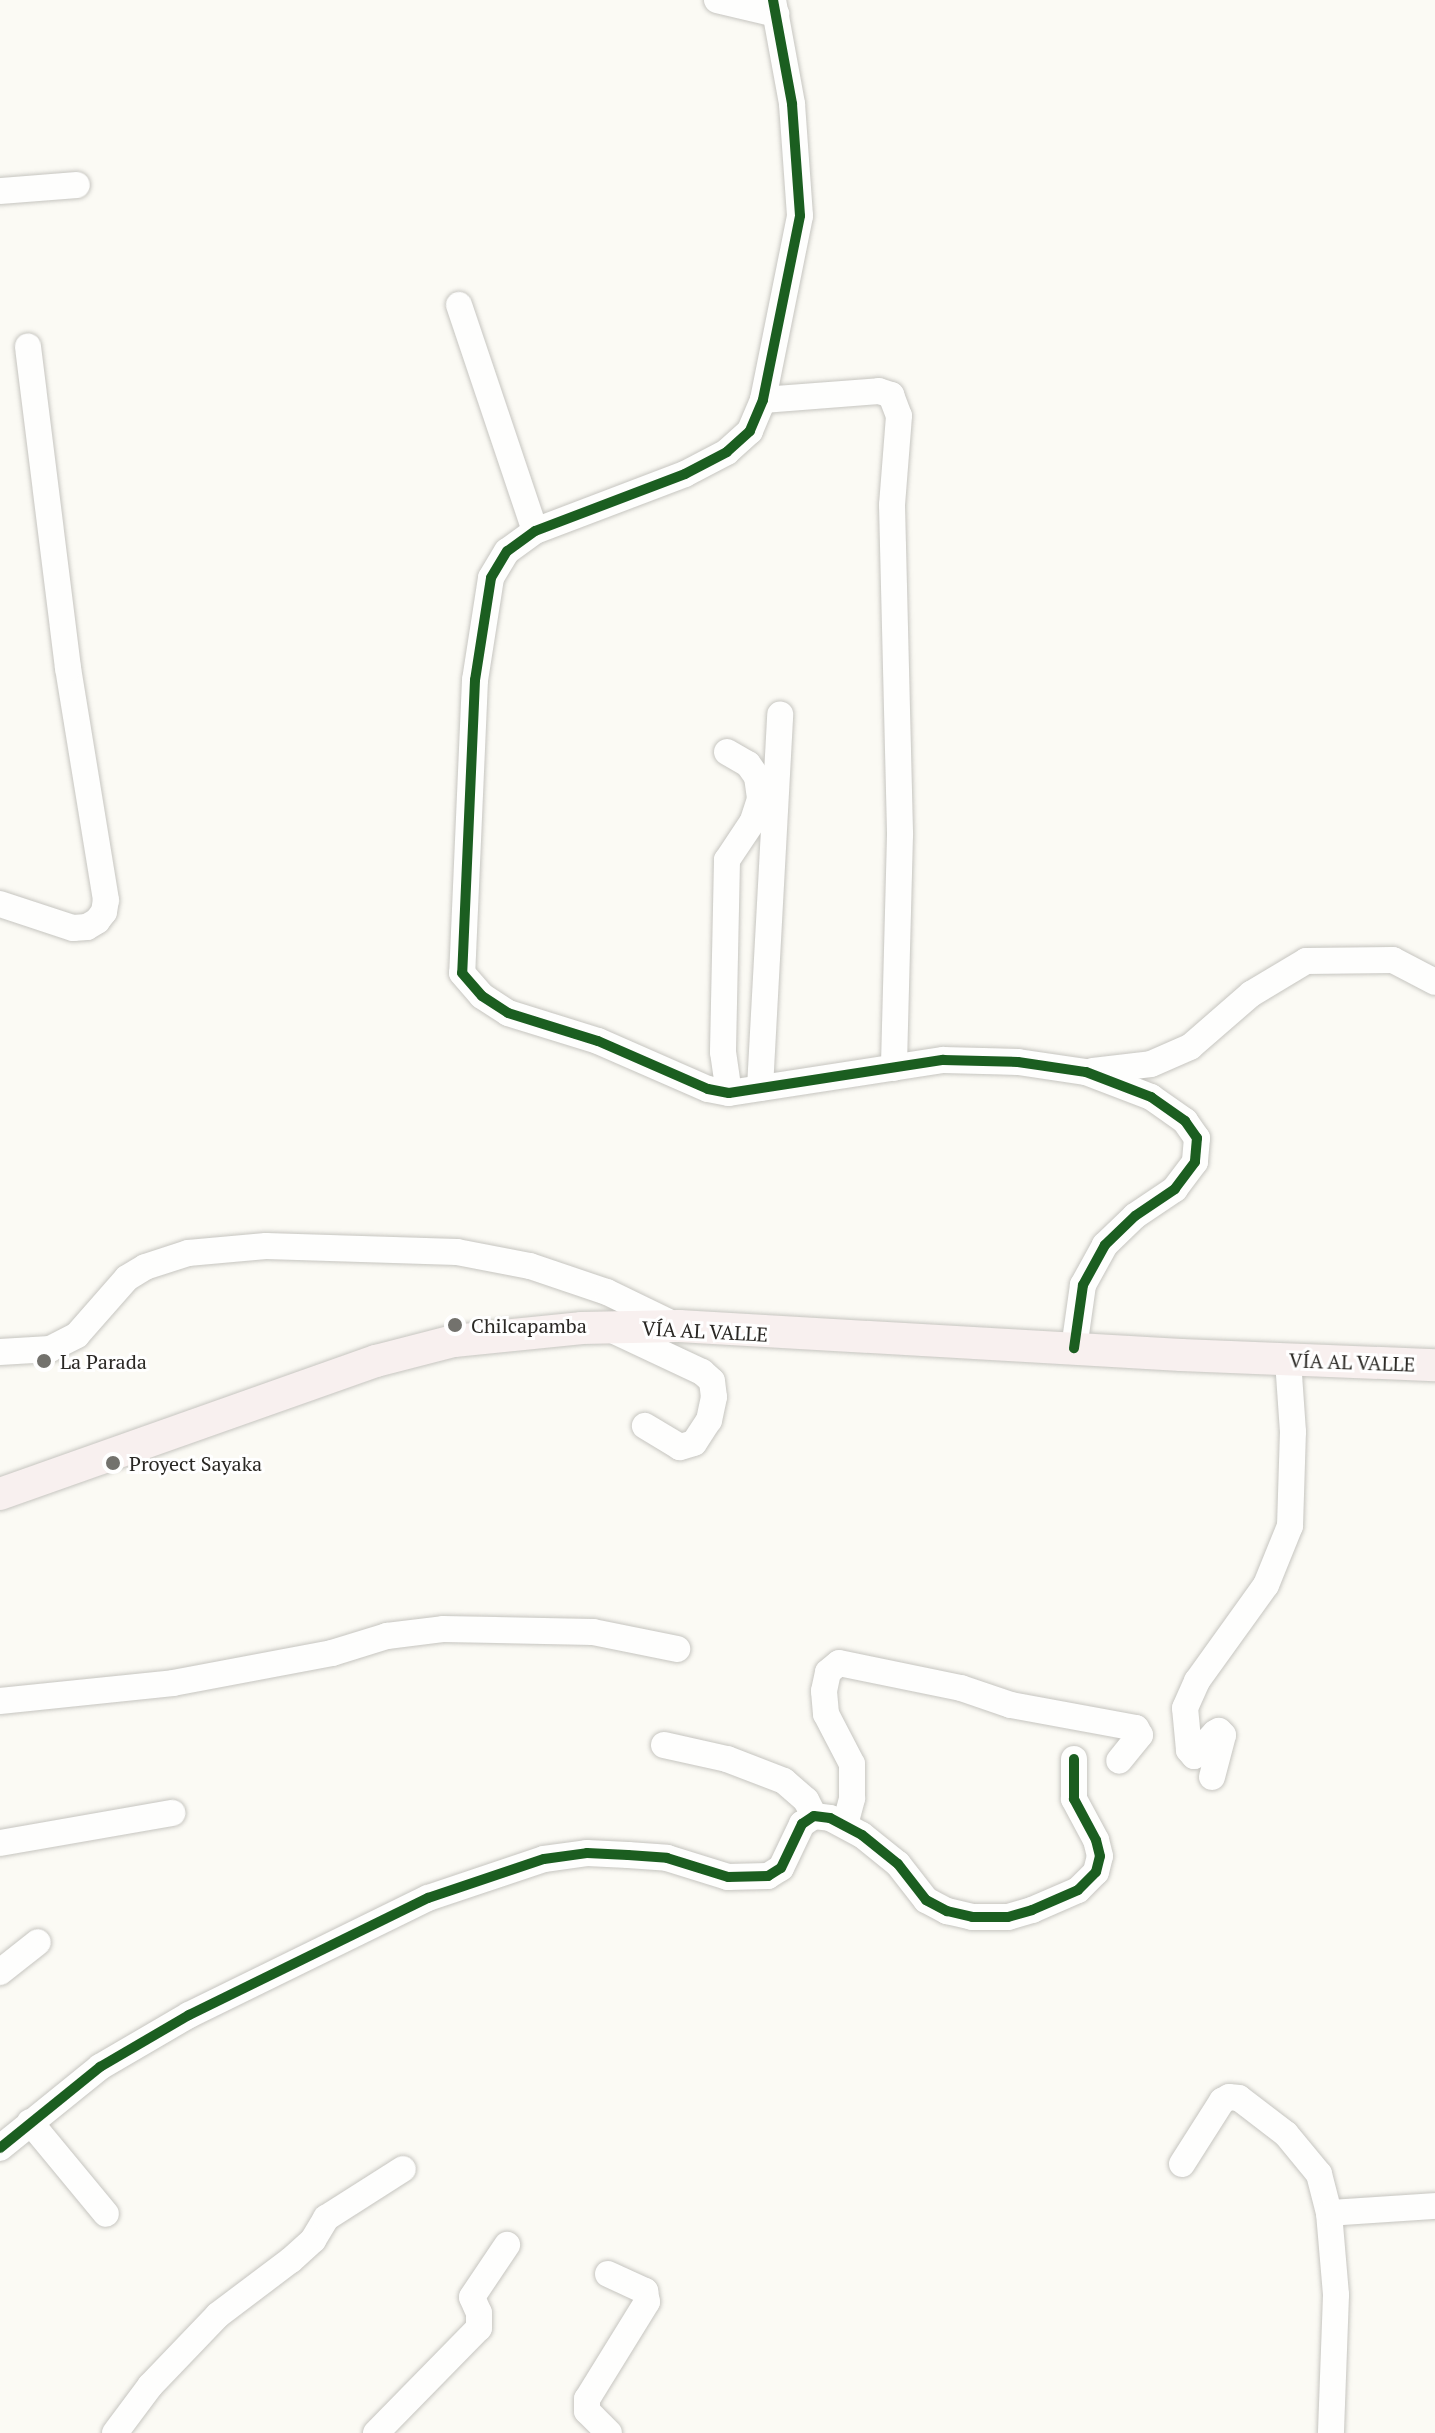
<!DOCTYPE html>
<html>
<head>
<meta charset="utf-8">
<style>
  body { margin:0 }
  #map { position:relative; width:1435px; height:2433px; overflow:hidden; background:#fbfaf4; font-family:"PT Serif",serif }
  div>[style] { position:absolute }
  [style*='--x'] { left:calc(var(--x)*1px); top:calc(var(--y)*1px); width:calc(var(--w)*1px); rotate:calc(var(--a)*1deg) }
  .roads { filter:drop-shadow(0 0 2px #c6c5c0) drop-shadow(0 0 2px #c6c5c0) }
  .minor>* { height:26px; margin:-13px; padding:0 13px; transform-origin:13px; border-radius:13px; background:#fefefd }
  .major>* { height:32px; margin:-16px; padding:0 16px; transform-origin:16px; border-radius:16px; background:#f8f0ef }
  .cycleway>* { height:10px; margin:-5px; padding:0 5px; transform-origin:5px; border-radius:5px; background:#1b5e20 }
  .dots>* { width:22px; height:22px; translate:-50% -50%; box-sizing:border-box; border:4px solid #fff; border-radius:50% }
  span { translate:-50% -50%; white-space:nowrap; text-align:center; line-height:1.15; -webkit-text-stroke:6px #fff; paint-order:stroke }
  .poi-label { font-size:20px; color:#2a2824 }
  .left { translate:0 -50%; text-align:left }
  .street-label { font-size:20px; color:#2a2824 }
</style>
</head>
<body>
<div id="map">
  <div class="roads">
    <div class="minor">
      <i style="--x:717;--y:0;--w:61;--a:13.3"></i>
      <i style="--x:773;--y:0;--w:106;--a:79.6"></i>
      <i style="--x:792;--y:104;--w:112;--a:85.9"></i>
      <i style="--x:800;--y:216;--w:188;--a:101.4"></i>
      <i style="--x:763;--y:400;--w:34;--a:113"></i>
      <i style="--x:750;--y:431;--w:31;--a:138"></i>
      <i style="--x:727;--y:452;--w:47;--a:152.4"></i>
      <i style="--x:685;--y:474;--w:160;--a:159.2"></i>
      <i style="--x:535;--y:531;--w:34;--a:144"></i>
      <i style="--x:507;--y:551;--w:31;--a:121"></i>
      <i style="--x:491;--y:578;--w:103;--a:98.9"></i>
      <i style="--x:475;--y:680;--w:293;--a:92.5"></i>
      <i style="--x:462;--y:973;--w:30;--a:49"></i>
      <i style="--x:482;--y:996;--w:31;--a:33"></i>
      <i style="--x:508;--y:1013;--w:94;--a:17.3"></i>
      <i style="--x:598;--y:1041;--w:120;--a:23.6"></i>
      <i style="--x:708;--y:1089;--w:21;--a:11"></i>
      <i style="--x:729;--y:1093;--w:217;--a:-8.8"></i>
      <i style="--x:943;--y:1060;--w:75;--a:1.5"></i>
      <i style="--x:1018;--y:1062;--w:69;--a:8.4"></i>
      <i style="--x:1086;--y:1072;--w:70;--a:21"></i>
      <i style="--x:1151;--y:1097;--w:42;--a:35.2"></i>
      <i style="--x:1185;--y:1121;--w:21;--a:55"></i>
      <i style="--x:1197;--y:1138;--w:24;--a:95"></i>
      <i style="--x:1195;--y:1162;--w:34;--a:127"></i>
      <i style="--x:1175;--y:1189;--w:48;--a:146"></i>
      <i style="--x:1135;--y:1216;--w:42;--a:136"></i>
      <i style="--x:1105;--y:1245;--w:46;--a:118.8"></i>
      <i style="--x:1083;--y:1285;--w:64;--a:98.1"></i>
      <i style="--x:0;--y:191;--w:77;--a:-4.5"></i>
      <i style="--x:459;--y:305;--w:238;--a:71.4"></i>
      <i style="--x:763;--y:400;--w:116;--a:-4.4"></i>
      <i style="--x:879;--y:391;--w:13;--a:18"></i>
      <i style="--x:891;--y:395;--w:22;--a:69"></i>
      <i style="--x:899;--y:416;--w:89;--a:94.5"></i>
      <i style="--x:892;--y:505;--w:330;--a:88.6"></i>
      <i style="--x:900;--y:835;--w:233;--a:91.5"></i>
      <i style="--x:727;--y:752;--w:24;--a:30"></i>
      <i style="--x:748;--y:764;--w:16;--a:55"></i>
      <i style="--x:757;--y:777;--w:22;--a:82"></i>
      <i style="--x:760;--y:799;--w:23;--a:108"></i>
      <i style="--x:753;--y:821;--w:47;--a:123.7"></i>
      <i style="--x:727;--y:860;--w:192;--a:91.2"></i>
      <i style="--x:723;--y:1052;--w:41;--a:81.7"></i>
      <i style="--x:0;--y:904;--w:77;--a:18.2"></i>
      <i style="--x:73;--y:928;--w:14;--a:-4"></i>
      <i style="--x:87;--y:927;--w:12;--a:-31"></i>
      <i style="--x:97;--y:921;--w:11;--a:-52"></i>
      <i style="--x:104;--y:912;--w:12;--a:-81"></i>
      <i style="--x:106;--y:900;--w:235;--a:-99.3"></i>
      <i style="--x:68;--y:668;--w:324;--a:-97.1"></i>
      <i style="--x:1093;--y:1071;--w:58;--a:-6.9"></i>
      <i style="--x:1151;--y:1064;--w:43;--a:-23.6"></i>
      <i style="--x:1190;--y:1047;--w:81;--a:-41"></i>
      <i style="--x:1251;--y:994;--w:64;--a:-31"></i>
      <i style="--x:1306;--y:961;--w:87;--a:-0.7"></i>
      <i style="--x:1393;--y:960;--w:47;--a:27.6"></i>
      <i style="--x:760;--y:1088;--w:374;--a:-86.9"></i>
      <i style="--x:608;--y:1328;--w:104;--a:25.1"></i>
      <i style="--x:702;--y:1372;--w:13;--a:42"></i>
      <i style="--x:712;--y:1381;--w:16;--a:83"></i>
      <i style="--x:714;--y:1397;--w:24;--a:102"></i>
      <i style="--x:709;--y:1420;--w:27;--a:123"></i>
      <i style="--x:694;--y:1443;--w:15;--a:164"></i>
      <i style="--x:680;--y:1447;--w:41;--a:-149"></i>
      <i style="--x:0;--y:1352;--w:50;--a:-3.4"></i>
      <i style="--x:50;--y:1349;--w:30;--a:-27"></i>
      <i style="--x:77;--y:1335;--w:76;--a:-48.7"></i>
      <i style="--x:127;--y:1278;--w:21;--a:-31"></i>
      <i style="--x:145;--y:1267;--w:45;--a:-18"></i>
      <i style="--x:188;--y:1253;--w:78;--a:-5.1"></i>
      <i style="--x:266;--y:1246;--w:191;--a:1.8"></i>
      <i style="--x:457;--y:1252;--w:74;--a:10.9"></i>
      <i style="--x:530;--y:1266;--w:81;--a:18.7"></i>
      <i style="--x:607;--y:1292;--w:76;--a:25.9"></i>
      <i style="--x:0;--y:1701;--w:174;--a:-5.9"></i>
      <i style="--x:173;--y:1683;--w:162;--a:-10.7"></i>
      <i style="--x:332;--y:1653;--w:58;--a:-17.2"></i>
      <i style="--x:387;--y:1636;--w:56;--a:-7.1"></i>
      <i style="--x:443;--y:1629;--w:150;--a:1.1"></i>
      <i style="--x:593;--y:1632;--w:86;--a:11.4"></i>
      <i style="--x:664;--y:1745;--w:65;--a:12.5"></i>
      <i style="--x:727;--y:1759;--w:61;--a:21.1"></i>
      <i style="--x:784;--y:1781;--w:29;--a:41"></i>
      <i style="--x:806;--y:1800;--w:18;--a:63"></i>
      <i style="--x:1212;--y:1777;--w:43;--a:-75.3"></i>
      <i style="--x:1223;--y:1735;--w:6;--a:-135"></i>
      <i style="--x:1219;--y:1731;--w:4;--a:153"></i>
      <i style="--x:1215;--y:1733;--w:31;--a:132"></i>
      <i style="--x:1194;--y:1756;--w:8;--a:-130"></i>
      <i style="--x:1189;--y:1750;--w:42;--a:-95.4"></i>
      <i style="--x:1185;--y:1708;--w:30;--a:-66"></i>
      <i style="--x:1197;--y:1681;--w:118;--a:-54.3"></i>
      <i style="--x:1266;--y:1585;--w:64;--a:-67.9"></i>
      <i style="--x:1290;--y:1526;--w:94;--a:-88.2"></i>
      <i style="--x:1293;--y:1432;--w:72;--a:-94"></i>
      <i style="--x:845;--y:1825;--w:28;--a:-75"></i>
      <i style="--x:852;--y:1798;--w:34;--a:-90"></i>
      <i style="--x:852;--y:1764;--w:56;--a:-117.5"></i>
      <i style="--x:826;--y:1714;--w:23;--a:-95"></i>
      <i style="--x:824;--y:1691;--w:19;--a:-78"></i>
      <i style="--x:828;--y:1672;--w:14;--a:-39"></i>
      <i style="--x:839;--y:1663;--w:125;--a:11.6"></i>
      <i style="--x:961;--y:1688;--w:53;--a:18.8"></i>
      <i style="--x:1011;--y:1705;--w:127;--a:10.4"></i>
      <i style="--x:1136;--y:1728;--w:8;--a:60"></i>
      <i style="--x:1140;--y:1735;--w:33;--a:129"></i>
      <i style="--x:0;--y:1843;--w:175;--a:-9.9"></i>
      <i style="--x:0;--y:1972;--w:48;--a:-38.3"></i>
      <i style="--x:30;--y:2122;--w:119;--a:50.4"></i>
      <i style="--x:0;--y:2148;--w:129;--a:-39"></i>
      <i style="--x:100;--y:2067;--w:103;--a:-30.3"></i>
      <i style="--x:189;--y:2015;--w:266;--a:-26.1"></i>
      <i style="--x:428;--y:1898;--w:122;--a:-18.6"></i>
      <i style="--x:544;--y:1859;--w:43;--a:-7.9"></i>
      <i style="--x:587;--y:1853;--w:41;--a:2.8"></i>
      <i style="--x:628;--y:1855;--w:39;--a:4"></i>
      <i style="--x:667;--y:1858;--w:64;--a:17.3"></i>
      <i style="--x:728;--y:1877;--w:40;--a:-1.4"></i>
      <i style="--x:768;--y:1876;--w:15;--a:-32"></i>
      <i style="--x:781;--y:1868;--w:49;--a:-64.5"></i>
      <i style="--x:802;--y:1824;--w:14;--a:-34"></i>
      <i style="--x:814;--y:1816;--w:16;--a:7"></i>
      <i style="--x:830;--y:1818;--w:36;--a:28"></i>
      <i style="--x:862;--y:1835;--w:46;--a:38.9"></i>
      <i style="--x:898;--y:1864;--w:46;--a:52.1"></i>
      <i style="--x:926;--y:1900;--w:24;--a:28"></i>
      <i style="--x:947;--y:1911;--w:26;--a:13"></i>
      <i style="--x:972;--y:1917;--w:36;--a:0"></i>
      <i style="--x:1008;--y:1917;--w:25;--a:-16"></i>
      <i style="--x:1032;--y:1910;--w:50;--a:-23.5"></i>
      <i style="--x:1078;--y:1890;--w:25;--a:-45"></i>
      <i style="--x:1096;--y:1872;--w:16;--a:-76"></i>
      <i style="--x:1100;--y:1856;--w:16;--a:-104"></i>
      <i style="--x:1096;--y:1840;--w:47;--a:-118.2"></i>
      <i style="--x:1074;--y:1799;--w:40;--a:-90"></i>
      <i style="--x:1182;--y:2164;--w:75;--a:-57.6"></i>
      <i style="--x:1222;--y:2101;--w:8;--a:-30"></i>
      <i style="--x:1229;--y:2097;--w:10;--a:6"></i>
      <i style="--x:1239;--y:2098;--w:59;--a:37.5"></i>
      <i style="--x:1286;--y:2134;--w:52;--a:50.5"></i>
      <i style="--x:1319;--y:2174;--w:40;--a:75.6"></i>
      <i style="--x:1329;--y:2213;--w:82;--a:85.1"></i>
      <i style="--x:1336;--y:2295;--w:138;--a:92.1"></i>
      <i style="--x:1329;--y:2213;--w:106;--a:-3.8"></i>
      <i style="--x:608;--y:2274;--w:41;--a:24.7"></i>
      <i style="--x:645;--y:2291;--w:11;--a:80"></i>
      <i style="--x:647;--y:2302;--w:114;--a:121.7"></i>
      <i style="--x:587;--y:2399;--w:12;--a:90"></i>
      <i style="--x:587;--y:2411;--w:31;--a:45"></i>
      <i style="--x:115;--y:2433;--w:59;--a:-53.3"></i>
      <i style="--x:150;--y:2386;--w:98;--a:-46.2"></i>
      <i style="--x:218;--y:2315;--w:91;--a:-37"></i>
      <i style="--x:291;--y:2260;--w:30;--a:-42"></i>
      <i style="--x:313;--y:2240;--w:26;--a:-59"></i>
      <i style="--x:326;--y:2218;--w:91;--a:-32.5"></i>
      <i style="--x:376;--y:2433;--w:147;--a:-45.6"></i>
      <i style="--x:479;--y:2328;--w:15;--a:-90"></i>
      <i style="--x:479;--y:2313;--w:17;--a:-114"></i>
      <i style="--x:472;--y:2297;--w:63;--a:-56.1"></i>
    </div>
    <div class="major">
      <i style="--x:0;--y:1494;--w:399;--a:-19.5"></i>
      <i style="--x:376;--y:1361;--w:81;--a:-14.4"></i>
      <i style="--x:454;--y:1341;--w:129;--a:-5.8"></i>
      <i style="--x:582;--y:1328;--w:97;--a:-1.2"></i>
      <i style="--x:679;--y:1326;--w:503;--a:3.31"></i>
      <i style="--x:1181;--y:1355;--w:254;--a:2.3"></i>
    </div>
  </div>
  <div class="cycleway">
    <i style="--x:773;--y:0;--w:106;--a:79.6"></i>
    <i style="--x:792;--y:104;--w:112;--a:85.9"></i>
    <i style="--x:800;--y:216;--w:188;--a:101.4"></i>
    <i style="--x:763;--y:400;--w:34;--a:113"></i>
    <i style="--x:750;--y:431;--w:31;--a:138"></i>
    <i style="--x:727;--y:452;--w:47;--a:152.4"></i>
    <i style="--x:685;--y:474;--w:160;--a:159.2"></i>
    <i style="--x:535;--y:531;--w:34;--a:144"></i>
    <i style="--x:507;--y:551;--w:31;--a:121"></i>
    <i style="--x:491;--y:578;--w:103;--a:98.9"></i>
    <i style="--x:475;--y:680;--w:293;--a:92.5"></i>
    <i style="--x:462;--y:973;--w:30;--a:49"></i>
    <i style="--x:482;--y:996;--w:31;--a:33"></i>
    <i style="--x:508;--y:1013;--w:94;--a:17.3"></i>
    <i style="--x:598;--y:1041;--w:120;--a:23.6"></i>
    <i style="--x:708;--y:1089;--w:21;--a:11"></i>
    <i style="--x:729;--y:1093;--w:217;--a:-8.8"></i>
    <i style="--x:943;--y:1060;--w:75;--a:1.5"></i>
    <i style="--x:1018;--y:1062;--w:69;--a:8.4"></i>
    <i style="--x:1086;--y:1072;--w:70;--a:21"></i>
    <i style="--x:1151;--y:1097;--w:42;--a:35.2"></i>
    <i style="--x:1185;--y:1121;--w:21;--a:55"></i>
    <i style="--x:1197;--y:1138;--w:24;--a:95"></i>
    <i style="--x:1195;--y:1162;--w:34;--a:127"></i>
    <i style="--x:1175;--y:1189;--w:48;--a:146"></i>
    <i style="--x:1135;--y:1216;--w:42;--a:136"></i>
    <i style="--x:1105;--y:1245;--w:46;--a:118.8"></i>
    <i style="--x:1083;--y:1285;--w:64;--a:98.1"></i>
    <i style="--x:0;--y:2148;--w:129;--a:-39"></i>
    <i style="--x:100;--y:2067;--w:103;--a:-30.3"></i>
    <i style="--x:189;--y:2015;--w:266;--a:-26.1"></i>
    <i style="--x:428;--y:1898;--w:122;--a:-18.6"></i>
    <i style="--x:544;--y:1859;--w:43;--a:-7.9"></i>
    <i style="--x:587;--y:1853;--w:41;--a:2.8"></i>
    <i style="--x:628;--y:1855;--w:39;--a:4"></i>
    <i style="--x:667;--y:1858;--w:64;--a:17.3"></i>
    <i style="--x:728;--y:1877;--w:40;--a:-1.4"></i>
    <i style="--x:768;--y:1876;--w:15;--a:-32"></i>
    <i style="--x:781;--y:1868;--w:49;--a:-64.5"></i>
    <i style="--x:802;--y:1824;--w:14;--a:-34"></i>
    <i style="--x:814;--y:1816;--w:16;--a:7"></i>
    <i style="--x:830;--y:1818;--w:36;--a:28"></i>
    <i style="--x:862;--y:1835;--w:46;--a:38.9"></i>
    <i style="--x:898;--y:1864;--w:46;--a:52.1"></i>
    <i style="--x:926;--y:1900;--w:24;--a:28"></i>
    <i style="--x:947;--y:1911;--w:26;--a:13"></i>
    <i style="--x:972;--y:1917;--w:36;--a:0"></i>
    <i style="--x:1008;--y:1917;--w:25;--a:-16"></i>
    <i style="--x:1032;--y:1910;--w:50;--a:-23.5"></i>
    <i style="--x:1078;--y:1890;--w:25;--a:-45"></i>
    <i style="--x:1096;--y:1872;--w:16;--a:-76"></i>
    <i style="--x:1100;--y:1856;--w:16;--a:-104"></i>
    <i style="--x:1096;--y:1840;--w:47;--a:-118.2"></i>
    <i style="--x:1074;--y:1799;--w:40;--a:-90"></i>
  </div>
  <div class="dots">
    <i style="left:455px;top:1325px;background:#73726d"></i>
    <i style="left:44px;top:1361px;background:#73726d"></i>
    <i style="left:113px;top:1463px;background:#73726d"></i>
  </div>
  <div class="poi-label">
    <span class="left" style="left:471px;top:1325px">Chilcapamba</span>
    <span class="left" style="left:60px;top:1361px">La Parada</span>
    <span class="left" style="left:129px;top:1463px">Proyect Sayaka</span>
  </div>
  <div class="street-label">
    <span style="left:705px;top:1331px;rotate:3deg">VÍA AL VALLE</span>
    <span style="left:1352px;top:1362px;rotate:2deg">VÍA AL VALLE</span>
  </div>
</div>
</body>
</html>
